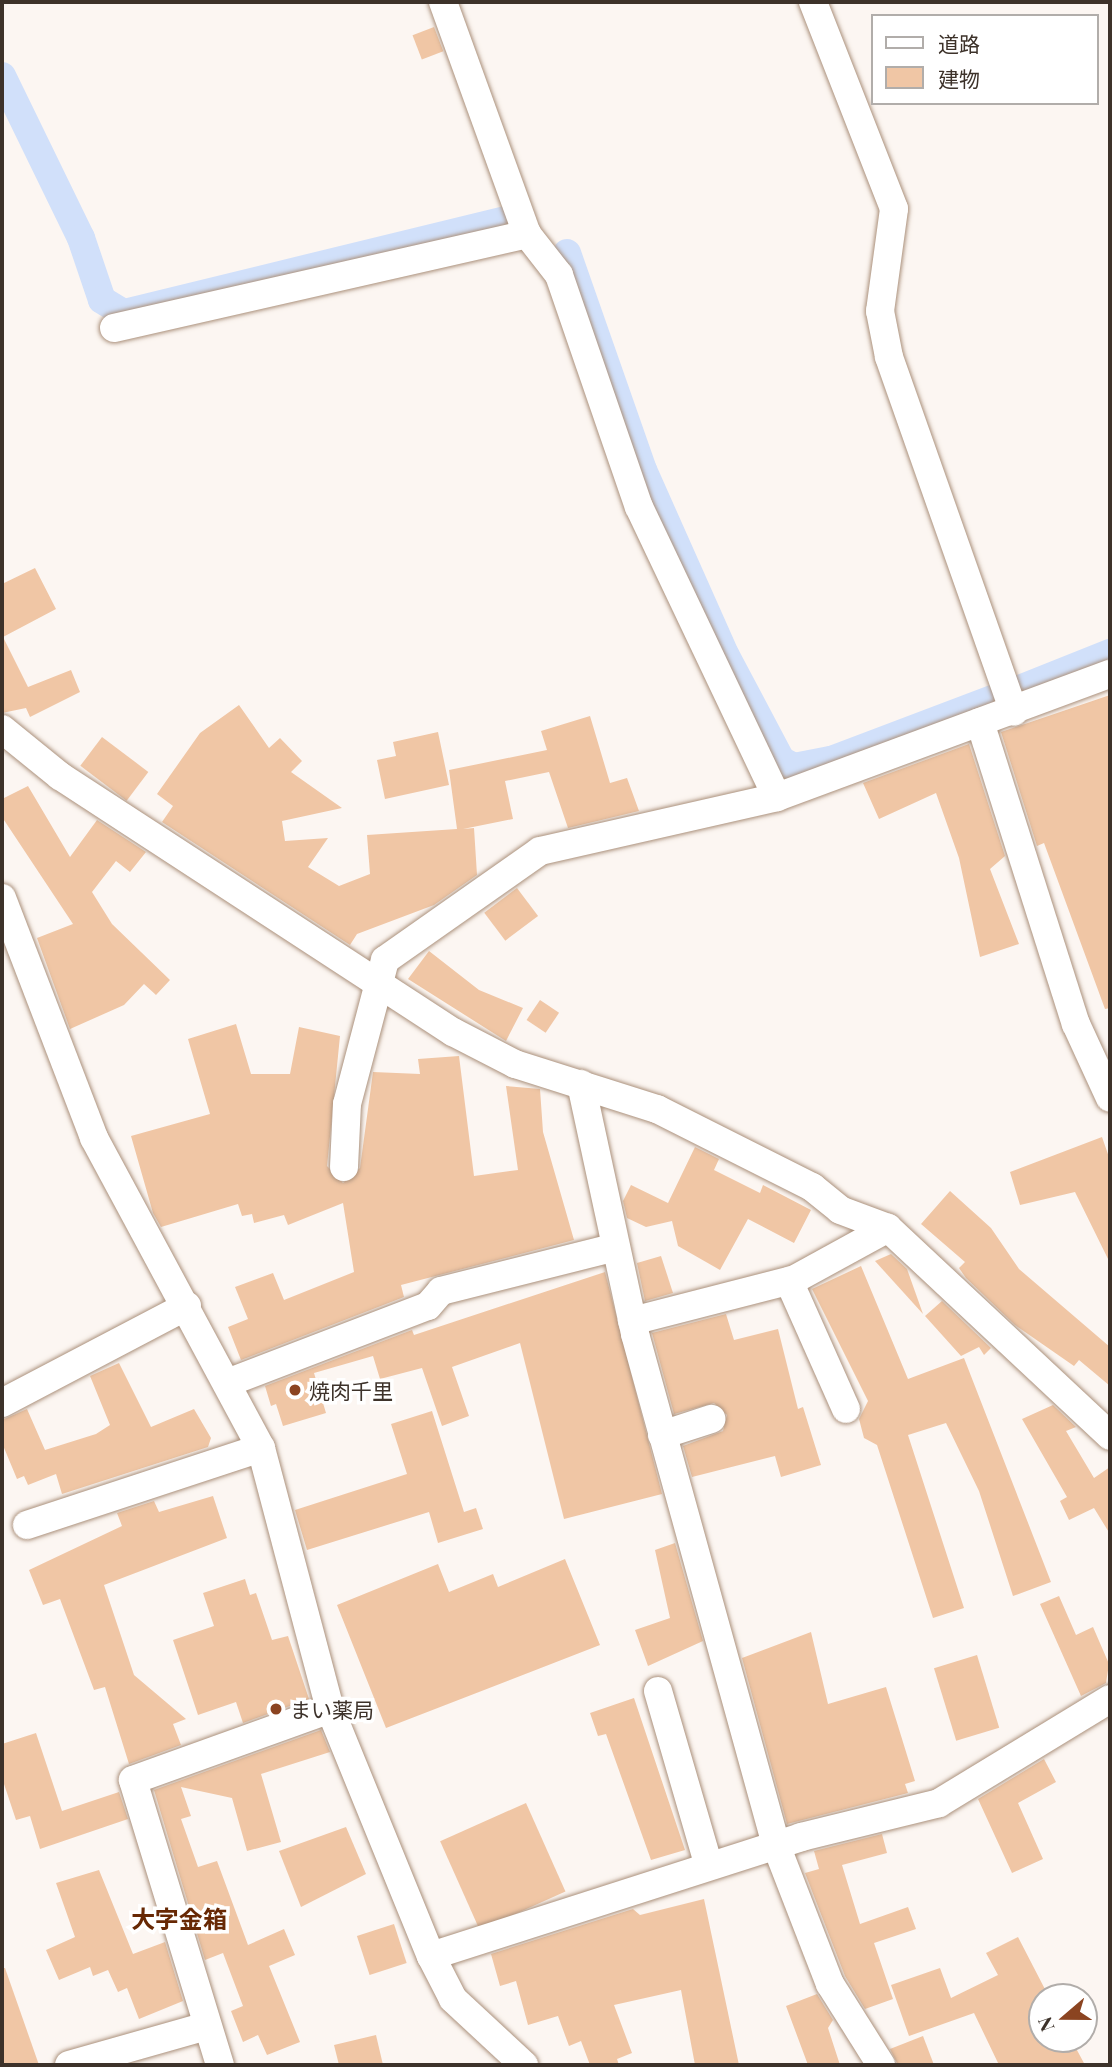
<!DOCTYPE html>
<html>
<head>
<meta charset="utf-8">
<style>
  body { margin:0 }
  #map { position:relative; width:1112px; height:2067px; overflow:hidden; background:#fcf6f2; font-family:"Playfair Display","Noto Sans JP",serif }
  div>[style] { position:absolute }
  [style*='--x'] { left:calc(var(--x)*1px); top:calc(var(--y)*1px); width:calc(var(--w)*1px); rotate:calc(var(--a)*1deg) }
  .canal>* { height:28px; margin:-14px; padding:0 14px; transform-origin:14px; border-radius:14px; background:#d1e0fa }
  .building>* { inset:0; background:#f0c6a5; transform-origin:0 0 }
  .roads { filter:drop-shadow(0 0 2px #ab917c) drop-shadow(0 0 2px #ab917c) }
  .minor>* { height:28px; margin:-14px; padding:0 14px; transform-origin:14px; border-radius:14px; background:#fff }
  .dots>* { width:19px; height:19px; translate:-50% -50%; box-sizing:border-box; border:4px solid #fff; border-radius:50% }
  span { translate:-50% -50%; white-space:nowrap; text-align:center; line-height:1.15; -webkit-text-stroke:7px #fff; paint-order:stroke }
  .poi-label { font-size:21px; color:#3d322a }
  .left { translate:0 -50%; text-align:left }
  .quarter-label { font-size:24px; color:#672804; font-weight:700 }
  .frame { position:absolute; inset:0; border:4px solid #3d322a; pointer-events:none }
  .legend { position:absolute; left:871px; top:14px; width:228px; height:91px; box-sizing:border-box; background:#fff; border:2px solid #b1adaa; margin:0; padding:9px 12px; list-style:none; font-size:21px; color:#3d322a }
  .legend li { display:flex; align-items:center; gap:14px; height:35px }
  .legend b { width:35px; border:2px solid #b1adaa }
  .north { position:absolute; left:1028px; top:1983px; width:70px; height:70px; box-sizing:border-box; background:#fff; border:2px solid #b1adaa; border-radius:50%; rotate:250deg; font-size:19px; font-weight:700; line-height:28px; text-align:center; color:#3d322a }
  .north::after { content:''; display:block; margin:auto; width:24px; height:32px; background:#8b4421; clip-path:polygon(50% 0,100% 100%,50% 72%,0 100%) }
</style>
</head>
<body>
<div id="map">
  <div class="canal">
    <i style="--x:2;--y:76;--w:180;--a:64"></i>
    <i style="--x:81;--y:238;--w:65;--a:71.3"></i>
    <i style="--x:102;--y:300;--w:26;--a:31"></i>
    <i style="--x:124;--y:313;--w:401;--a:-13.7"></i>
    <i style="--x:567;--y:253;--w:230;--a:70.7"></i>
    <i style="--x:643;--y:470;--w:204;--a:66"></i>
    <i style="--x:726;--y:656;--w:118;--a:62.1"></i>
    <i style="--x:781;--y:760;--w:15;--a:28"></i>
    <i style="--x:794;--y:767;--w:38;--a:-11"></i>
    <i style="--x:831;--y:760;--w:175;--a:-20.7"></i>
    <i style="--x:1022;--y:688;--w:95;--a:-21.7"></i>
  </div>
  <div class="building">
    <i style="left:434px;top:27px;width:26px;height:23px;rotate:69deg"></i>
    <i style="clip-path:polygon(35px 568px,56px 609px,3px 637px,28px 687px,71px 670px,80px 692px,30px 717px,26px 708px,2px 713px,2px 584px)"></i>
    <i style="clip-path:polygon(1110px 695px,1110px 1008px,1105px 1009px,1044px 843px,1037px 846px,1001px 732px)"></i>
    <i style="clip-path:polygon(239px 705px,269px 748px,280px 738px,302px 761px,291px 772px,342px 808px,282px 821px,285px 841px,328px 838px,308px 867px,339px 886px,370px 874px,367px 835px,457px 829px,449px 770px,547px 750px,541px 731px,590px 716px,610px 783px,627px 778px,639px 811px,568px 828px,549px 772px,505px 781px,513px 819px,463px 829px,474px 828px,477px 875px,434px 905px,357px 934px,350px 945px,162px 822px,173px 806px,157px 794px,200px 733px)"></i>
    <i style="clip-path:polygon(438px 732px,449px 785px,385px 799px,377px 760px,396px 756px,393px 742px)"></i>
    <i style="left:102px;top:737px;width:58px;height:36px;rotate:37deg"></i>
    <i style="clip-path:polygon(969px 744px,1005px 856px,990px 869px,1019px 944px,980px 957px,959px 858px,936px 793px,879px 819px,863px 783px)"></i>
    <i style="clip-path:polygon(28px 786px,70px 857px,97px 820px,146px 852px,130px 872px,116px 861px,92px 892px,112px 924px,170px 980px,156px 995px,144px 984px,124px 1005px,70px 1029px,37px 938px,73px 924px,2px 817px,2px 799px)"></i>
    <i style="left:517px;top:888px;width:35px;height:41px;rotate:53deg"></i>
    <i style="clip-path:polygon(429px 951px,479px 990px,523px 1008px,506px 1041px,408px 979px)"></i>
    <i style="left:540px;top:1000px;width:23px;height:24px;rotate:34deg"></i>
    <i style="clip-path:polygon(236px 1024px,251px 1074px,290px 1074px,299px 1027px,340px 1036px,327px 1166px,343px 1183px,360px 1168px,373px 1072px,420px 1074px,418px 1059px,459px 1056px,474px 1176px,518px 1170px,506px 1086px,540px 1089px,543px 1132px,574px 1240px,401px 1285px,404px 1297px,241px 1360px,228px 1327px,248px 1319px,235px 1287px,273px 1273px,284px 1300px,354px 1272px,343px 1203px,288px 1225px,284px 1215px,254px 1223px,252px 1214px,242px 1216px,238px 1204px,161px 1227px,153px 1213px,131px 1136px,210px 1114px,188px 1039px)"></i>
    <i style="clip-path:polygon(1102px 1137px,1110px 1160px,1110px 1263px,1075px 1192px,1020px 1205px,1010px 1172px)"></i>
    <i style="clip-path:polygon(695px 1147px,719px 1159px,714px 1170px,760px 1193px,763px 1185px,811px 1210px,794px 1243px,748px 1219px,720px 1270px,678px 1246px,672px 1221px,646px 1227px,627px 1218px,623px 1201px,631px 1185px,668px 1203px)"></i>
    <i style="clip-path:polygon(950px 1191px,991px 1228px,1019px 1269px,1110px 1347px,1110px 1386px,1079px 1360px,1074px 1366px,1015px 1325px,966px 1278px,959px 1268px,965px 1262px,921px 1224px)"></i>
    <i style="clip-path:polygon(891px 1254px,907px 1269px,923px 1314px,875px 1261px)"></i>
    <i style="clip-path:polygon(661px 1256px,673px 1293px,645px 1301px,637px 1263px)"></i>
    <i style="clip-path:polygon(861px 1266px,908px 1379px,964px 1358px,1051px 1582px,1013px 1596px,979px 1491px,946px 1423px,908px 1435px,964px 1608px,933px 1618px,877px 1445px,864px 1438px,859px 1419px,868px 1401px,812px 1289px)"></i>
    <i style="clip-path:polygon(605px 1272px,662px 1494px,564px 1519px,520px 1343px,452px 1367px,469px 1416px,442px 1426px,422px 1368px,380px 1379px,373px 1356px,314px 1373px,326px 1413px,283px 1426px,276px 1404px,271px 1406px,265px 1386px,412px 1330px,414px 1335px)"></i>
    <i style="clip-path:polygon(942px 1301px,991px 1348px,984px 1355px,979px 1347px,961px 1356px,925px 1316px)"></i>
    <i style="clip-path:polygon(726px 1314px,734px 1340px,778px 1329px,798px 1409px,803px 1407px,821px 1465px,781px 1477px,775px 1456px,692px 1477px,683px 1446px,723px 1431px,727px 1415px,714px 1403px,674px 1414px,652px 1333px)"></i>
    <i style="clip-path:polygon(119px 1363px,151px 1427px,194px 1409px,211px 1438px,208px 1447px,62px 1494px,56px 1474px,28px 1485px,24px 1476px,17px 1479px,2px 1443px,2px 1420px,27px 1409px,45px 1450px,96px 1434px,110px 1425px,90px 1376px)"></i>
    <i style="clip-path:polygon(1053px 1405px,1076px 1427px,1066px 1431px,1094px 1478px,1110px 1467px,1110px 1534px,1094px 1508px,1069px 1520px,1060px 1501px,1067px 1497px,1022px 1419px)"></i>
    <i style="clip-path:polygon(432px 1411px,464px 1512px,476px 1508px,483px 1529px,438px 1543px,429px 1512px,307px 1550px,295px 1510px,407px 1474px,391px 1424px)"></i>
    <i style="clip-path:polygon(213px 1496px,227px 1538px,104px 1585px,134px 1675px,186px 1719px,173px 1724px,181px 1745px,129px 1764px,105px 1687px,94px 1690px,60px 1599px,43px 1605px,29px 1570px,122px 1526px,117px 1513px,154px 1501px,159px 1512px)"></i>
    <i style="clip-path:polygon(675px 1543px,703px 1641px,648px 1666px,635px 1630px,670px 1618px,655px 1550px)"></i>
    <i style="clip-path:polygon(565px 1559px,600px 1645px,386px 1728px,337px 1605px,438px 1564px,449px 1592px,493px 1574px,498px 1587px)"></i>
    <i style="clip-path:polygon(245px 1579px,250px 1595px,256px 1593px,272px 1640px,288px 1636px,309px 1699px,243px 1723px,236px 1702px,198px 1715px,173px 1640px,214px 1626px,203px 1593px)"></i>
    <i style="clip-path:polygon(1059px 1596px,1076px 1635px,1093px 1627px,1109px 1664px,1106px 1683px,1081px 1696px,1040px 1604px)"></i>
    <i style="clip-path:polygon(811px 1632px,828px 1704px,886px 1687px,915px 1781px,905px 1784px,908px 1793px,787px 1824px,742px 1658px)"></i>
    <i style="left:977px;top:1655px;width:76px;height:45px;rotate:73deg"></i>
    <i style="clip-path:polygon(634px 1698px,685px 1850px,651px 1860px,606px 1734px,598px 1736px,590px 1713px)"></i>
    <i style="clip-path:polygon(321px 1730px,330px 1752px,261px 1774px,281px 1842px,247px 1851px,232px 1798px,181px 1787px,191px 1816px,181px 1819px,198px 1867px,217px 1861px,248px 1945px,284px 1929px,295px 1955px,269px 1966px,300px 2042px,267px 2055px,258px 2035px,243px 2042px,231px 2011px,243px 2006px,223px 1953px,205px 1960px,154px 1790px)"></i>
    <i style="clip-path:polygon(36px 1733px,62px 1811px,119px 1792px,128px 1819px,40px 1849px,30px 1816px,16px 1820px,2px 1778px,2px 1744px)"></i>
    <i style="clip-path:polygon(1044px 1759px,1056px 1782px,1018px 1803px,1043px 1859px,1012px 1873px,978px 1799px)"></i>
    <i style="left:526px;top:1803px;width:97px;height:94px;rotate:66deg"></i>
    <i style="clip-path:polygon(346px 1827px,366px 1874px,301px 1907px,279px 1851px)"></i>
    <i style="clip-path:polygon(882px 1834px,887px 1853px,842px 1865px,860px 1924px,908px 1907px,916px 1929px,874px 1943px,893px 1999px,865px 2009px,845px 1976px,805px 1873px,819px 1869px,814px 1851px)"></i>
    <i style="clip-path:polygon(99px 1870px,133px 1954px,165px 1942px,183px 2001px,139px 2019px,127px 1988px,118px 1992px,108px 1970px,93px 1976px,90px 1967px,59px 1980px,46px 1950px,75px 1937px,56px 1883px)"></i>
    <i style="clip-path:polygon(704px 1899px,739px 2065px,695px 2065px,681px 1990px,614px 2005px,632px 2053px,617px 2059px,619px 2065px,590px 2065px,581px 2041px,569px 2046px,558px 2016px,528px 2025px,516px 1981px,500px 1986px,491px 1954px,633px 1909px,640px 1915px)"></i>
    <i style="left:394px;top:1924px;width:41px;height:39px;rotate:72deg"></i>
    <i style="clip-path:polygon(1018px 1937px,1049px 1997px,1042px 1997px,1042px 2039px,1071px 2039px,1085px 2065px,999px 2065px,974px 2013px,909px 2036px,891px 1985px,940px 1968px,951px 1998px,998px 1975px,986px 1953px)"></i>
    <i style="clip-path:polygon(2px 1968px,5px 1968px,39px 2065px,2px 2065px)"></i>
    <i style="clip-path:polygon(817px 1994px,833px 2020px,828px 2028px,840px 2065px,808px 2065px,786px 2006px)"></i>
    <i style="clip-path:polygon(376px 2035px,383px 2065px,339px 2065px,334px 2045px)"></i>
    <i style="clip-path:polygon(923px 2036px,934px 2065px,898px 2065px,890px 2049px)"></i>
  </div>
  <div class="roads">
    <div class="minor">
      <i style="--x:443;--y:2;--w:247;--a:70.1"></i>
      <i style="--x:813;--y:2;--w:222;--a:68.6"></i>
      <i style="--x:894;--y:209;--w:103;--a:97.8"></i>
      <i style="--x:880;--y:311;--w:47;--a:78.9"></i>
      <i style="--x:889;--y:357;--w:376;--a:70.6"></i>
      <i style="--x:114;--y:328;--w:424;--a:-12.8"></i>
      <i style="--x:527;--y:234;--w:52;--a:52"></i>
      <i style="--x:559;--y:275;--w:245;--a:71"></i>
      <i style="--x:639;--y:507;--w:321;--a:64.6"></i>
      <i style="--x:980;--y:722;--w:317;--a:72.4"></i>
      <i style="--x:1076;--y:1024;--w:81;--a:65.3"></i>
      <i style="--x:2;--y:729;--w:75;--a:39"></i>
      <i style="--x:60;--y:776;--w:469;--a:33.1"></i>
      <i style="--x:453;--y:1032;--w:70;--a:27.3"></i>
      <i style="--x:515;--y:1064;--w:149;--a:17.6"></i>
      <i style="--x:657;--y:1109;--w:174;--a:26.7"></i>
      <i style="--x:812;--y:1187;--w:36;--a:39"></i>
      <i style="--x:840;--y:1210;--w:51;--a:20.6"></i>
      <i style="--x:888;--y:1228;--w:304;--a:43.1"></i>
      <i style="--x:2;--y:898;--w:257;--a:69"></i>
      <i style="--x:94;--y:1138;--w:352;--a:61.7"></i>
      <i style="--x:261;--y:1448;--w:270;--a:75.2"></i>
      <i style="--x:330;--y:1709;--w:267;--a:67.8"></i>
      <i style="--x:431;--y:1956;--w:48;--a:62.9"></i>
      <i style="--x:453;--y:1999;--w:97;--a:42.9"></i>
      <i style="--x:581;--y:1084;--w:256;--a:77.8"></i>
      <i style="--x:635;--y:1334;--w:530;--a:74.57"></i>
      <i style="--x:776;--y:1845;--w:149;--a:68.8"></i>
      <i style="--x:830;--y:1984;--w:96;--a:57.8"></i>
      <i style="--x:344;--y:1167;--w:63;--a:-87.3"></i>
      <i style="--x:347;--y:1104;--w:149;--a:-75.2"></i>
      <i style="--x:385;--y:960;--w:189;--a:-35.1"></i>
      <i style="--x:540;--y:851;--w:243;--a:-12.8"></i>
      <i style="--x:777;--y:797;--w:355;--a:-20.3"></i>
      <i style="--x:789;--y:1281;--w:140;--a:66"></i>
      <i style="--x:632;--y:1321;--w:168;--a:-14.4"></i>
      <i style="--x:795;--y:1279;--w:106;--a:-28.7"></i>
      <i style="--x:227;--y:1383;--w:215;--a:-21"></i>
      <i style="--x:428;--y:1306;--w:20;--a:-49"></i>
      <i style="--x:441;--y:1291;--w:180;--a:-14.1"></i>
      <i style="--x:2;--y:1403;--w:209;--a:-27.7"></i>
      <i style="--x:662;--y:1435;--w:52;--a:-18.1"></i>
      <i style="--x:27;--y:1525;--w:246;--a:-18.2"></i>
      <i style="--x:658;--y:1691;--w:182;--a:73.8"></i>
      <i style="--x:431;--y:1956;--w:389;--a:-17.8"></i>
      <i style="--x:801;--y:1837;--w:142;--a:-13.8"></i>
      <i style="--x:939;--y:1803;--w:200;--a:-31.3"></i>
      <i style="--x:69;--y:2065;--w:143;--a:-15.8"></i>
      <i style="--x:220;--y:2065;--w:298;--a:-107"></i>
      <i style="--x:133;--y:1780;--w:209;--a:-19.8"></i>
    </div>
  </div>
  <div class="dots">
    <i style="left:295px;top:1390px;background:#8b4421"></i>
    <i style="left:276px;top:1709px;background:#8b4421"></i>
  </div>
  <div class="poi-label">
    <span class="left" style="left:309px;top:1390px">焼肉千里</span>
    <span class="left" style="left:290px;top:1709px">まい薬局</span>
  </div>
  <div class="quarter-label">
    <span style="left:179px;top:1919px">大字金箱</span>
  </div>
  <div class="frame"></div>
  <ul class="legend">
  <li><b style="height:9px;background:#fff"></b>道路</li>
  <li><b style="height:19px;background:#f0c6a5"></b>建物</li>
  </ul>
  <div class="north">N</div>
</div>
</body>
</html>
